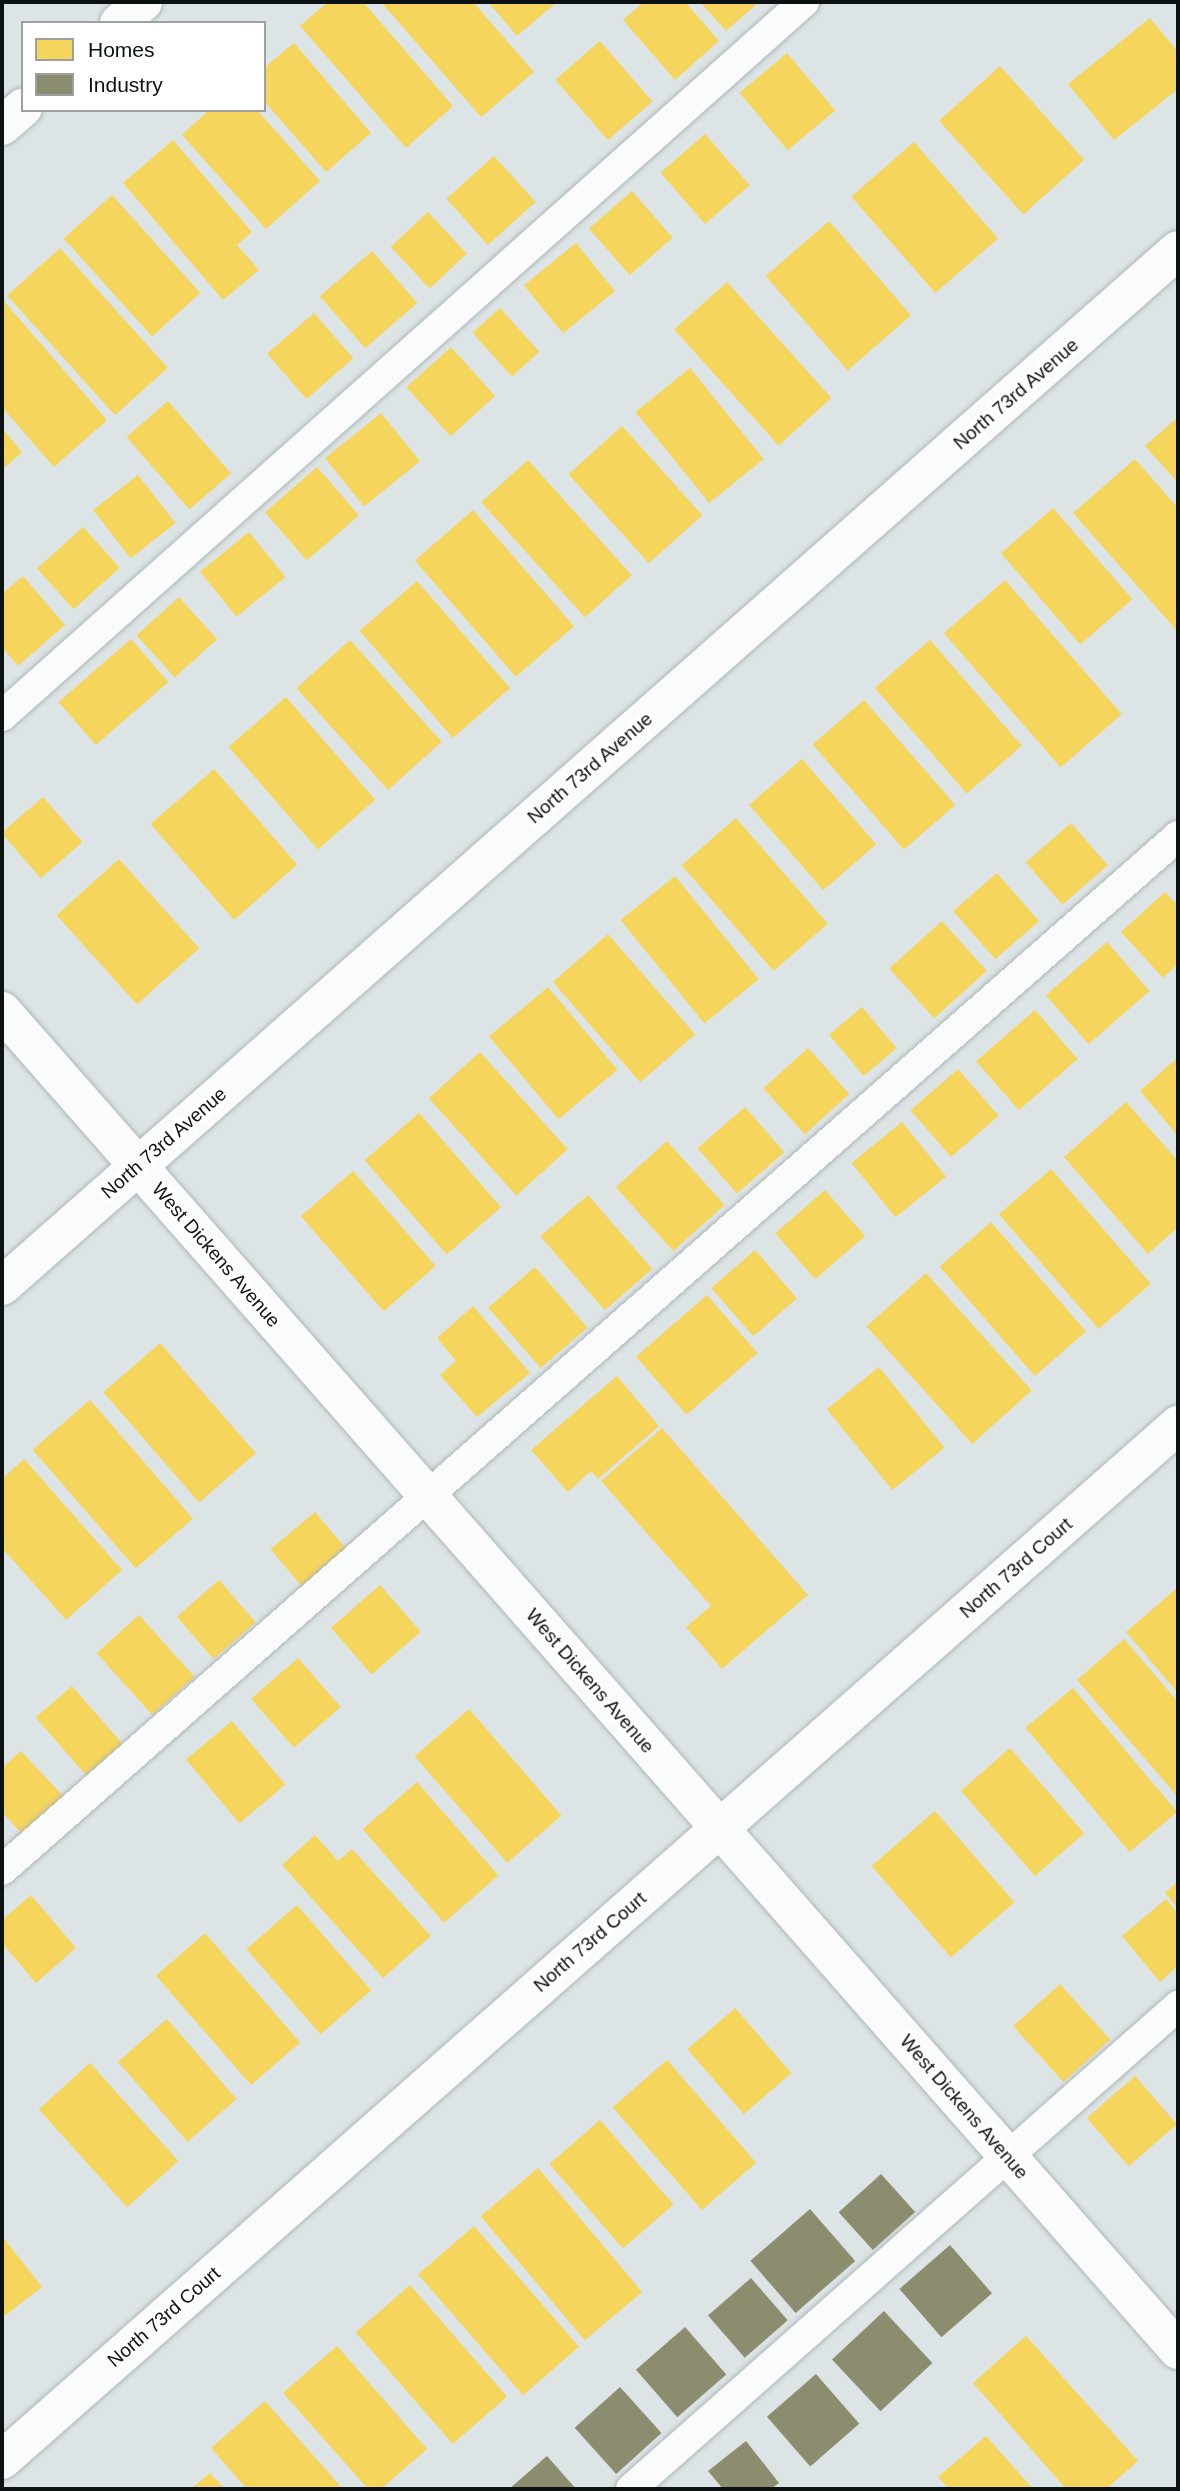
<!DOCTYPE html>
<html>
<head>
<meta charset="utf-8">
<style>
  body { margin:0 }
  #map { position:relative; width:1180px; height:2491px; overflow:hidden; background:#dce4e6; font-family:Helvetica,sans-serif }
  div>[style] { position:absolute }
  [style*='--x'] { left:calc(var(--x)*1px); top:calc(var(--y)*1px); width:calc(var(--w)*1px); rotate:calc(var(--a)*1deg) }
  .homes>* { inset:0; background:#f6d55c; transform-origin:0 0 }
  .industry>* { inset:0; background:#8c8c6e; transform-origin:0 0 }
  .roads { filter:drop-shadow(0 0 2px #afb6b7) drop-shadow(0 0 2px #afb6b7) }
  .service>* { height:30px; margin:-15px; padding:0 15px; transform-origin:15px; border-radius:15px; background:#fafbfb }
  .minor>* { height:38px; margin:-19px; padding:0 19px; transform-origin:19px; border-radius:19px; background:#fafbfb }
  span { translate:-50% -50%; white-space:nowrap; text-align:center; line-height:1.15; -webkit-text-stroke:7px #fff; paint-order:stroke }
  .street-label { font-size:19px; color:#0c1111 }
  .frame { position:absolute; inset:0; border:4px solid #0c1111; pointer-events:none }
  .legend { position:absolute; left:21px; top:21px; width:245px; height:91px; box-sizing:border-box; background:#fff; border:2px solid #9ea0a0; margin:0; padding:9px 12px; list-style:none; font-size:21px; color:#0c1111 }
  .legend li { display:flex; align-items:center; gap:14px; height:35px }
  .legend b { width:35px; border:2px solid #9ea0a0 }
</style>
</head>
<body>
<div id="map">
  <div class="homes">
    <i style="clip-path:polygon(328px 2px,363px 2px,453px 106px,406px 148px,300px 26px)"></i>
    <i style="clip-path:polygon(381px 2px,473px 2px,534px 72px,481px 117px)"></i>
    <i style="clip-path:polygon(488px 2px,557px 2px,517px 36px)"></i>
    <i style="clip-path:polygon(644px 2px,685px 2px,719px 41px,675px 80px,623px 20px)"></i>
    <i style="clip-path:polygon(700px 2px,759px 2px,726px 31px)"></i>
    <i style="clip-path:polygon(1150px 18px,1178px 52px,1178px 89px,1114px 140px,1068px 84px)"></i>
    <i style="left:600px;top:41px;width:80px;height:59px;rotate:49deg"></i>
    <i style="clip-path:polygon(294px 43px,371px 133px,326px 172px,264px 101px,264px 68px)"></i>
    <i style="left:787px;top:53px;width:75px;height:62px;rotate:50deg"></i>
    <i style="left:1000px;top:66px;width:126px;height:82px;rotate:48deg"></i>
    <i style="clip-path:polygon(209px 110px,257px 110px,320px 181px,266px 229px,182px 135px)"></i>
    <i style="left:705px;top:134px;width:68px;height:59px;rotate:49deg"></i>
    <i style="clip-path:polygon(173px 140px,252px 232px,237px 245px,259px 270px,223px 300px,123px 183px)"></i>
    <i style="left:914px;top:142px;width:128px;height:83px;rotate:49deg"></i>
    <i style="left:494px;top:156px;width:62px;height:64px;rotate:48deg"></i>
    <i style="left:632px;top:191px;width:62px;height:57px;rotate:49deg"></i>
    <i style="left:112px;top:195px;width:132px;height:65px;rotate:48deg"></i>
    <i style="left:428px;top:212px;width:57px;height:51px;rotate:47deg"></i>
    <i style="left:829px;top:221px;width:125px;height:84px;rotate:49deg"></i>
    <i style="left:576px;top:243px;width:62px;height:67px;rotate:51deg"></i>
    <i style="left:60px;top:248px;width:161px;height:71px;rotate:48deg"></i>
    <i style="left:372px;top:251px;width:69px;height:69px;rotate:49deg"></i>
    <i style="left:727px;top:282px;width:156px;height:71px;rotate:48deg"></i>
    <i style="clip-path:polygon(2px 299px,107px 420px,54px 467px,2px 407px)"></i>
    <i style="left:500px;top:308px;width:59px;height:37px;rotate:48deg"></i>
    <i style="left:314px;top:313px;width:60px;height:62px;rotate:49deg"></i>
    <i style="left:451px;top:347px;width:66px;height:60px;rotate:48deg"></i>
    <i style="left:690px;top:368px;width:117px;height:70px;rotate:51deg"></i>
    <i style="left:168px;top:401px;width:96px;height:55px;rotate:49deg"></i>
    <i style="left:381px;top:413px;width:62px;height:72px;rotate:51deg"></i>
    <i style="clip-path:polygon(1178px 417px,1178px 483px,1145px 446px)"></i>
    <i style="left:622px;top:426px;width:120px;height:72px;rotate:48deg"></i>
    <i style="clip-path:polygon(2px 428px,22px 452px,2px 470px)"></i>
    <i style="clip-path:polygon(1135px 459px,1178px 508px,1178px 632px,1073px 513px)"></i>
    <i style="left:528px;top:460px;width:155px;height:63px;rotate:48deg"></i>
    <i style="left:317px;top:467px;width:64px;height:69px;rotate:49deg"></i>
    <i style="left:138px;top:475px;width:61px;height:57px;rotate:52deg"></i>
    <i style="left:1053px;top:508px;width:121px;height:69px;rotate:49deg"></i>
    <i style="left:473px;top:510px;width:154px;height:77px;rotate:49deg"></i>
    <i style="left:83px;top:527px;width:55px;height:62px;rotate:48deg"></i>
    <i style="left:249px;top:532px;width:58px;height:63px;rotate:51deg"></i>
    <i style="clip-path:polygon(23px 576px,65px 625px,18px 666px,2px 647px,2px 594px)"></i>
    <i style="left:1005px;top:580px;width:178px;height:81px;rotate:49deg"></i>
    <i style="left:417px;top:581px;width:142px;height:76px;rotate:49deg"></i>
    <i style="left:179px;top:597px;width:57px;height:57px;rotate:48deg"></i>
    <i style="left:131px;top:639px;width:57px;height:96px;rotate:49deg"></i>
    <i style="left:350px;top:640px;width:137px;height:72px;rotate:48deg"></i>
    <i style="left:930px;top:640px;width:140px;height:73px;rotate:49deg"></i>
    <i style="left:286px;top:697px;width:136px;height:76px;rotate:49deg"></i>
    <i style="left:864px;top:700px;width:139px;height:68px;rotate:49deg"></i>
    <i style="left:802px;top:759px;width:113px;height:70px;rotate:49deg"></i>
    <i style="left:214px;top:769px;width:127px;height:84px;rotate:49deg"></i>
    <i style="left:43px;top:797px;width:60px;height:55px;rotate:49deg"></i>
    <i style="left:736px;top:818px;width:140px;height:72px;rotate:49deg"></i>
    <i style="left:1071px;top:823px;width:56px;height:60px;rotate:49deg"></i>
    <i style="left:119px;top:859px;width:120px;height:84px;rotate:48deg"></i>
    <i style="left:997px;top:873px;width:64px;height:58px;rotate:49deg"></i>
    <i style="left:675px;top:876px;width:133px;height:70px;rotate:51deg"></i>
    <i style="clip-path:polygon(1165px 892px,1178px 906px,1178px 964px,1163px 978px,1121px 932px)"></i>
    <i style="left:942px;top:921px;width:67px;height:71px;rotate:48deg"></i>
    <i style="left:608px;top:934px;width:133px;height:73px;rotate:49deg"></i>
    <i style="left:1107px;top:942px;width:65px;height:81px;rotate:49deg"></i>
    <i style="left:548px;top:987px;width:108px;height:77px;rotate:50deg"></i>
    <i style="left:862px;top:1007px;width:54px;height:43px;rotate:50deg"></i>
    <i style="left:1035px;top:1010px;width:65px;height:78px;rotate:49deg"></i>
    <i style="left:808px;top:1048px;width:62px;height:60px;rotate:48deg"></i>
    <i style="left:480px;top:1052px;width:131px;height:69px;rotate:48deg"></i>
    <i style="clip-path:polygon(1178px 1057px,1178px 1136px,1140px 1091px)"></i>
    <i style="left:958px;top:1069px;width:62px;height:63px;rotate:49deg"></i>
    <i style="clip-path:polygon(1126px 1102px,1178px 1161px,1178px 1227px,1148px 1254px,1064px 1157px)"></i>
    <i style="left:745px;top:1107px;width:60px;height:63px;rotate:49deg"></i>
    <i style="left:419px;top:1113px;width:125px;height:72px;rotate:49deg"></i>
    <i style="left:902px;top:1122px;width:70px;height:65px;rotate:51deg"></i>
    <i style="left:667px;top:1141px;width:86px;height:69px;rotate:48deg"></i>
    <i style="left:1051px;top:1169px;width:152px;height:69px;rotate:49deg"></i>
    <i style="left:353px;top:1171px;width:126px;height:69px;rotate:49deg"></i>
    <i style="left:825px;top:1190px;width:61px;height:66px;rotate:49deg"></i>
    <i style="left:588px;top:1195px;width:98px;height:63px;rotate:49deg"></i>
    <i style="left:991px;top:1222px;width:145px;height:68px;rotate:49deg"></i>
    <i style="left:755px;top:1250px;width:64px;height:58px;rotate:49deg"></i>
    <i style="left:535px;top:1267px;width:80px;height:62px;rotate:49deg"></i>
    <i style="left:926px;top:1273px;width:158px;height:80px;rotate:48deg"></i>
    <i style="left:707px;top:1295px;width:77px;height:94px;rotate:49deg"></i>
    <i style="clip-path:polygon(473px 1306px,530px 1373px,477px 1417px,440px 1375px,456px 1361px,437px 1338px)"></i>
    <i style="left:160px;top:1343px;width:146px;height:75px;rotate:49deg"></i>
    <i style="left:879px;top:1367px;width:104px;height:67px;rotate:51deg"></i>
    <i style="clip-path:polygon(617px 1376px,659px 1426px,598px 1479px,591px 1471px,568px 1492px,531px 1450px)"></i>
    <i style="left:90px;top:1400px;width:157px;height:76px;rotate:49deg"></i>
    <i style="clip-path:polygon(662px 1428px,808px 1595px,722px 1669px,686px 1627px,711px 1606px,601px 1481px)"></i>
    <i style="clip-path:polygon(24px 1459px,122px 1570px,66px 1620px,2px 1548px,2px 1479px)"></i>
    <i style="left:315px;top:1512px;width:52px;height:58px;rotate:50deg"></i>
    <i style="left:219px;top:1580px;width:56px;height:56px;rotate:49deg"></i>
    <i style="left:380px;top:1585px;width:62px;height:65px;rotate:49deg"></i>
    <i style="clip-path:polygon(1178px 1587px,1178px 1693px,1126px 1632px)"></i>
    <i style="left:139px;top:1615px;width:83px;height:57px;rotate:48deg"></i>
    <i style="clip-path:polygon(1124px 1639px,1178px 1702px,1178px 1797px,1077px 1680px)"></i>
    <i style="left:298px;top:1658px;width:65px;height:62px;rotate:49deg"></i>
    <i style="left:72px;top:1686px;width:77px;height:48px;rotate:49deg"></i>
    <i style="left:1073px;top:1688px;width:162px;height:62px;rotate:50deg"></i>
    <i style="left:469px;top:1709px;width:141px;height:72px;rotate:49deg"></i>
    <i style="left:232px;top:1721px;width:83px;height:60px;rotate:50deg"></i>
    <i style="left:1010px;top:1748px;width:113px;height:65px;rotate:49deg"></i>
    <i style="clip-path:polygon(21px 1751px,64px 1797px,23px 1835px,2px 1812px,2px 1768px)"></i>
    <i style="left:417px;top:1782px;width:124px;height:72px;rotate:49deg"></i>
    <i style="left:935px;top:1811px;width:121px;height:84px;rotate:49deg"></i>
    <i style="clip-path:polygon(315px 1835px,338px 1861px,352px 1849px,431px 1936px,383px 1978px,282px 1865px)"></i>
    <i style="clip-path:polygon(1178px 1881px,1178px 1908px,1165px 1893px)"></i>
    <i style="clip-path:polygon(31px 1895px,76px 1948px,36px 1983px,2px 1943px,2px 1920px)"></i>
    <i style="clip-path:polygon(1166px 1899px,1178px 1914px,1178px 1966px,1160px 1982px,1122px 1936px)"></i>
    <i style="left:297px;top:1905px;width:113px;height:67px;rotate:49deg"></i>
    <i style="left:205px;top:1933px;width:145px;height:65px;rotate:49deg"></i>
    <i style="left:1060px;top:1984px;width:75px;height:63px;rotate:48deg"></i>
    <i style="left:735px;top:2008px;width:86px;height:63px;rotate:49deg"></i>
    <i style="left:167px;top:2019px;width:106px;height:65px;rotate:49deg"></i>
    <i style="left:667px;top:2060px;width:136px;height:72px;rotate:49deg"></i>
    <i style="left:90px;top:2063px;width:132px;height:69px;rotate:48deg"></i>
    <i style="left:1135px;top:2076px;width:64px;height:64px;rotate:49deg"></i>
    <i style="left:600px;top:2120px;width:112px;height:67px;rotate:49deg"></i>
    <i style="left:538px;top:2168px;width:162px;height:75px;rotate:50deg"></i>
    <i style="left:474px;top:2226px;width:160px;height:74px;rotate:49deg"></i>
    <i style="clip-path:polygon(2px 2236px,42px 2287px,2px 2318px)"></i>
    <i style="left:410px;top:2285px;width:148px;height:72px;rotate:49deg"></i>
    <i style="clip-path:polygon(1026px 2336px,1138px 2461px,1106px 2489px,1066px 2489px,973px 2383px)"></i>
    <i style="clip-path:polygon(337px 2346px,427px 2449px,381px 2489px,368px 2489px,283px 2393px)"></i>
    <i style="clip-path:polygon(265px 2401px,343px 2489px,247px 2489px,211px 2448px)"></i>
    <i style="clip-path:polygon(986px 2436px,1033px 2489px,949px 2489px,938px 2477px)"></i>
    <i style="clip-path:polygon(210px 2473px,225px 2489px,191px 2489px)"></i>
  </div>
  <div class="industry">
    <i style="left:881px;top:2174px;width:51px;height:57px;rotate:48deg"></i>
    <i style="left:810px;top:2209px;width:69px;height:79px;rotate:49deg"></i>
    <i style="left:950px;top:2245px;width:64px;height:67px;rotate:49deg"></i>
    <i style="left:751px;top:2278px;width:56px;height:57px;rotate:49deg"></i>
    <i style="left:884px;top:2311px;width:71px;height:71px;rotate:47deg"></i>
    <i style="left:685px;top:2327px;width:63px;height:65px;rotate:49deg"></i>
    <i style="left:816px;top:2374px;width:66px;height:65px;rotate:49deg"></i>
    <i style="left:620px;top:2387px;width:62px;height:61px;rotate:48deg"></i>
    <i style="clip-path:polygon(746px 2441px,779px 2483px,771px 2489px,723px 2489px,708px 2471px)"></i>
    <i style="clip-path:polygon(547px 2456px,576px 2489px,509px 2489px)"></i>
  </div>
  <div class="roads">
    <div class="service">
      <i style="--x:2;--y:716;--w:1074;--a:-41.68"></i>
      <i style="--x:2;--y:1870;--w:1566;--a:-41.32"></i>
      <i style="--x:631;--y:2489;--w:730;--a:-41.44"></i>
    </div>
    <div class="minor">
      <i style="--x:119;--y:23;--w:32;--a:-41"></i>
      <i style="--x:2;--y:126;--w:28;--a:-41"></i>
      <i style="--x:2;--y:1011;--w:1782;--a:48.71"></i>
      <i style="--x:2;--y:1286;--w:1567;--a:-41.38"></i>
      <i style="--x:2;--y:2460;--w:1567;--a:-41.35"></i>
    </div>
  </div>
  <div class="street-label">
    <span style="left:1016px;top:394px;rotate:-41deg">North 73rd Avenue</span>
    <span style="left:590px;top:768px;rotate:-41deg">North 73rd Avenue</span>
    <span style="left:164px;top:1143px;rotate:-41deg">North 73rd Avenue</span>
    <span style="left:216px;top:1255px;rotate:49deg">West Dickens Avenue</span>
    <span style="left:1016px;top:1568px;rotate:-41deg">North 73rd Court</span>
    <span style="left:590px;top:1681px;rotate:49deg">West Dickens Avenue</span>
    <span style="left:590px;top:1942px;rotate:-41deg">North 73rd Court</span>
    <span style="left:964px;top:2107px;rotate:49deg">West Dickens Avenue</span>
    <span style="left:164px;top:2317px;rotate:-41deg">North 73rd Court</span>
  </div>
  <div class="frame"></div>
  <ul class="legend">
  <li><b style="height:19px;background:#f6d55c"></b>Homes</li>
  <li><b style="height:19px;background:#8c8c6e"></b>Industry</li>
  </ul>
</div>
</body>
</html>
